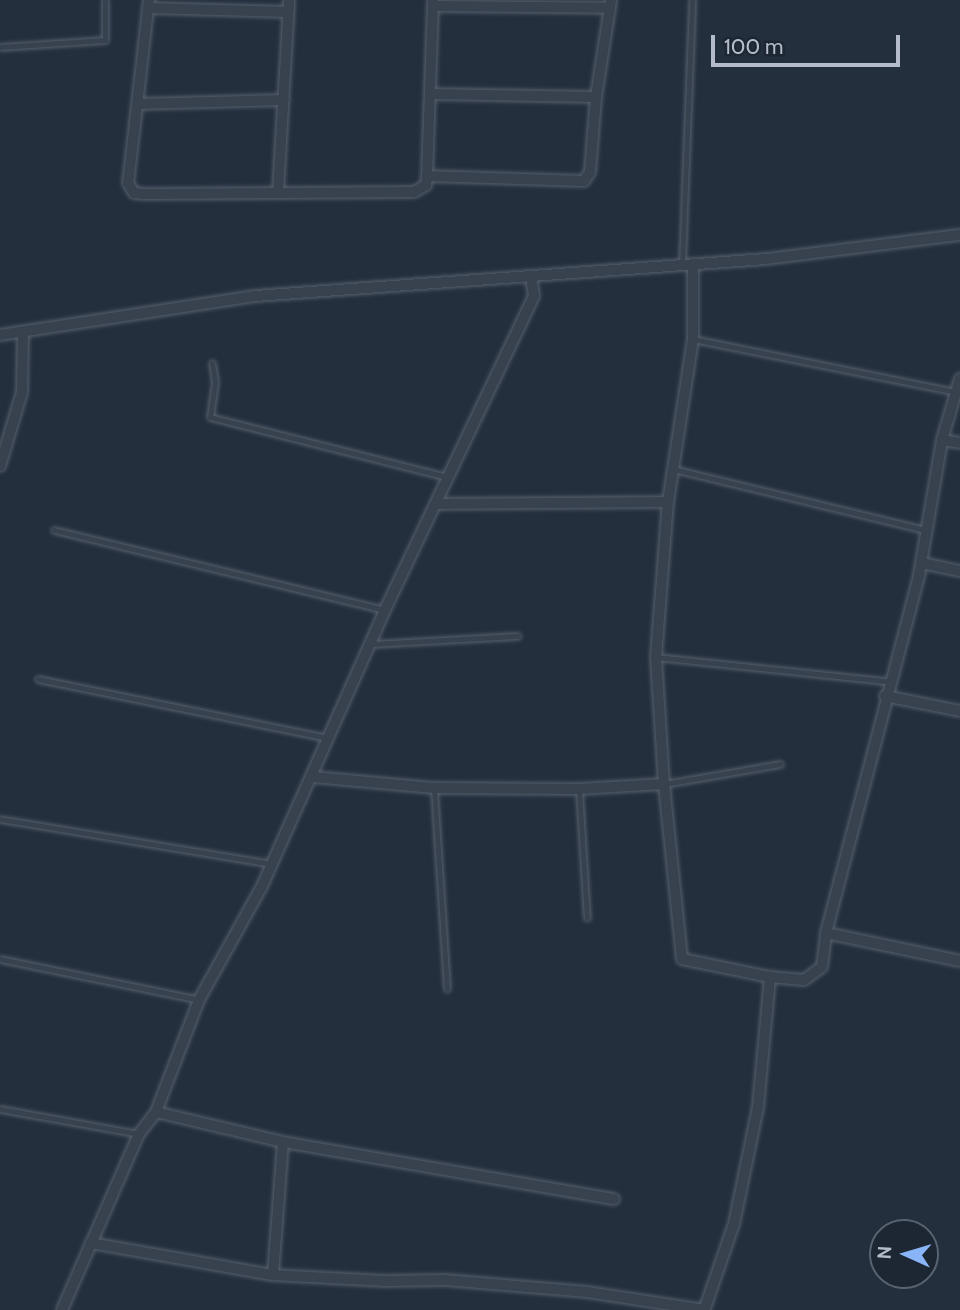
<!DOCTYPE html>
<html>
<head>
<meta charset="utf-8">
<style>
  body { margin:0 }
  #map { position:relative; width:960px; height:1310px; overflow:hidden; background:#242f3e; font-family:Cabin,sans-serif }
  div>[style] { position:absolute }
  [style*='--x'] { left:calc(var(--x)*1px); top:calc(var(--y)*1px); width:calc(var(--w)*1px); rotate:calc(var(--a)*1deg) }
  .roads { filter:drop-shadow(0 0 2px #565f6c) drop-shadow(0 0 2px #565f6c) }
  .lane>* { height:5px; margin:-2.5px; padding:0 2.5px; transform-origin:2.5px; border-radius:2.5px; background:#38414e }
  .street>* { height:10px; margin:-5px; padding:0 5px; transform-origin:5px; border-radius:5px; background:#38414e }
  span { translate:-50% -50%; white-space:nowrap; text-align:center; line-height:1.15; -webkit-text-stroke:5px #1d2633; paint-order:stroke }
  .north { position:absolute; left:869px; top:1219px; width:70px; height:70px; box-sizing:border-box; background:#1d2633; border:2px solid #59626f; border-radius:50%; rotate:274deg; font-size:19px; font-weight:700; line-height:28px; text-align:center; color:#b4bcc9 }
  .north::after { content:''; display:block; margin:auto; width:24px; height:32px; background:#8ab4f8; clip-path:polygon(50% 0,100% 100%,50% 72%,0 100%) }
  .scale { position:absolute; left:711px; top:35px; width:189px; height:32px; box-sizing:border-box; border:4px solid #b4bcc9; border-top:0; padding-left:9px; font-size:21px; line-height:24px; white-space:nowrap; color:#b4bcc9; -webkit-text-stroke:5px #1d2633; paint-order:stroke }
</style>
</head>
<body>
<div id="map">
  <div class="roads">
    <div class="lane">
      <i style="--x:0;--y:47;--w:105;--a:-3.8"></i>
      <i style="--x:105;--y:40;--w:40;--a:-90"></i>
      <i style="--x:682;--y:265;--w:265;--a:-87.8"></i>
      <i style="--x:693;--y:339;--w:269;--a:11.4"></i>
      <i style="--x:212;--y:363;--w:19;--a:81"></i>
      <i style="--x:215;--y:382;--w:35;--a:98"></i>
      <i style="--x:210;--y:417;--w:244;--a:14.2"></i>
      <i style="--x:673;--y:469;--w:259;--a:13.6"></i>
      <i style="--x:54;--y:530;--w:341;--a:13.6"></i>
      <i style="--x:370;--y:644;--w:148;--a:-3.1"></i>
      <i style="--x:656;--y:657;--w:237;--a:6"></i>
      <i style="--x:38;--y:679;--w:297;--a:11.5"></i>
      <i style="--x:664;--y:784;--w:118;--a:-9.8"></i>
      <i style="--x:434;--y:788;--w:201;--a:86.3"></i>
      <i style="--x:579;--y:789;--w:129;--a:86.5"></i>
      <i style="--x:0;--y:819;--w:275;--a:9.4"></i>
      <i style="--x:0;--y:959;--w:203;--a:11.6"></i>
      <i style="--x:0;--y:1109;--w:141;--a:10.2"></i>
    </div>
    <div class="street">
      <i style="--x:149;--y:0;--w:184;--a:96.5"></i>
      <i style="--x:128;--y:183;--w:12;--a:59"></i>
      <i style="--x:134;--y:193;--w:11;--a:5"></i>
      <i style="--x:145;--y:194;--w:269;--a:-0.4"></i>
      <i style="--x:414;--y:192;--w:14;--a:-30"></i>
      <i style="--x:426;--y:185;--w:9;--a:-84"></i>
      <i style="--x:427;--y:176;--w:157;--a:1.8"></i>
      <i style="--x:584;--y:181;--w:11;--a:-56"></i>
      <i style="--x:590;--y:172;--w:75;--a:-85.4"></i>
      <i style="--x:596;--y:97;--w:98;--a:-81.2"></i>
      <i style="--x:433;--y:6;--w:177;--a:0.6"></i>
      <i style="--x:149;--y:8;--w:139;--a:1.6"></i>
      <i style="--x:430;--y:94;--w:166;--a:1"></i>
      <i style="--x:138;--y:104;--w:146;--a:-1.6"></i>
      <i style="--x:427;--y:176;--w:175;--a:-88"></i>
      <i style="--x:278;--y:193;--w:193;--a:-86.7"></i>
      <i style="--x:531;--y:277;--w:19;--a:81"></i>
      <i style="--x:534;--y:296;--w:348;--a:115.4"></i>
      <i style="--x:385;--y:610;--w:304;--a:114"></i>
      <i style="--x:261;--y:888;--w:128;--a:119"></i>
      <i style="--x:199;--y:1000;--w:120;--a:111"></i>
      <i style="--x:156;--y:1112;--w:130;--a:13.3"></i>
      <i style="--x:283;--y:1142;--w:336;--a:9.8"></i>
      <i style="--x:0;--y:335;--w:258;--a:-8.7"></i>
      <i style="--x:255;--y:296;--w:512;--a:-4.14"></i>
      <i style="--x:766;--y:259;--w:195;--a:-7.1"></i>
      <i style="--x:942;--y:440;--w:18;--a:9"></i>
      <i style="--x:0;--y:466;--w:77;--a:-73.4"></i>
      <i style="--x:22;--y:392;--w:60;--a:-89"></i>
      <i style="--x:436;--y:504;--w:232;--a:-0.5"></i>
      <i style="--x:668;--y:502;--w:165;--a:-81.3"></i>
      <i style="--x:693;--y:339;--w:75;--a:-90"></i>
      <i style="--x:922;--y:563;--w:39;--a:12"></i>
      <i style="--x:885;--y:696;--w:76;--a:11.3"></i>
      <i style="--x:313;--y:777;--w:121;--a:5.2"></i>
      <i style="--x:434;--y:788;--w:145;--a:0.4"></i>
      <i style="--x:579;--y:789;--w:85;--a:-3.4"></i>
      <i style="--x:664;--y:784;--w:176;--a:84.1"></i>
      <i style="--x:682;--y:959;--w:90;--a:11.6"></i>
      <i style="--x:664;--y:784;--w:127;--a:-93.6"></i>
      <i style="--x:656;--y:657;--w:155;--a:-85.6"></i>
      <i style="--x:826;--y:933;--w:137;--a:11.8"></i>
      <i style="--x:283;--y:1142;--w:133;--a:94.3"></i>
      <i style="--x:273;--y:1275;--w:112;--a:3.1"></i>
      <i style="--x:385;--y:1281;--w:60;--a:-1"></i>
      <i style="--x:445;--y:1280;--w:143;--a:4.8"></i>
      <i style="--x:587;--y:1292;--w:119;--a:8.7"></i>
      <i style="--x:91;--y:1243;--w:185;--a:10"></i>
      <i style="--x:705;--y:1308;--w:89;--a:-71"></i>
      <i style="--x:734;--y:1224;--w:119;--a:-78.4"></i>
      <i style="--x:758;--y:1107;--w:131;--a:-84.7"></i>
      <i style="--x:770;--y:977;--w:34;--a:5"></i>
      <i style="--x:804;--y:980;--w:22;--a:-36"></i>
      <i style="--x:822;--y:967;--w:34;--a:-83"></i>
      <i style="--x:826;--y:933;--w:370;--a:-75.4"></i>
      <i style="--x:919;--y:575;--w:137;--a:-80.3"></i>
      <i style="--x:942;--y:440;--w:64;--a:-73.6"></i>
      <i style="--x:62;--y:1310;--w:192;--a:-66.4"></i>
      <i style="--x:139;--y:1134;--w:28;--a:-52"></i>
    </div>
  </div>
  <div class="north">N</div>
  <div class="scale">100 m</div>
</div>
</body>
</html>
